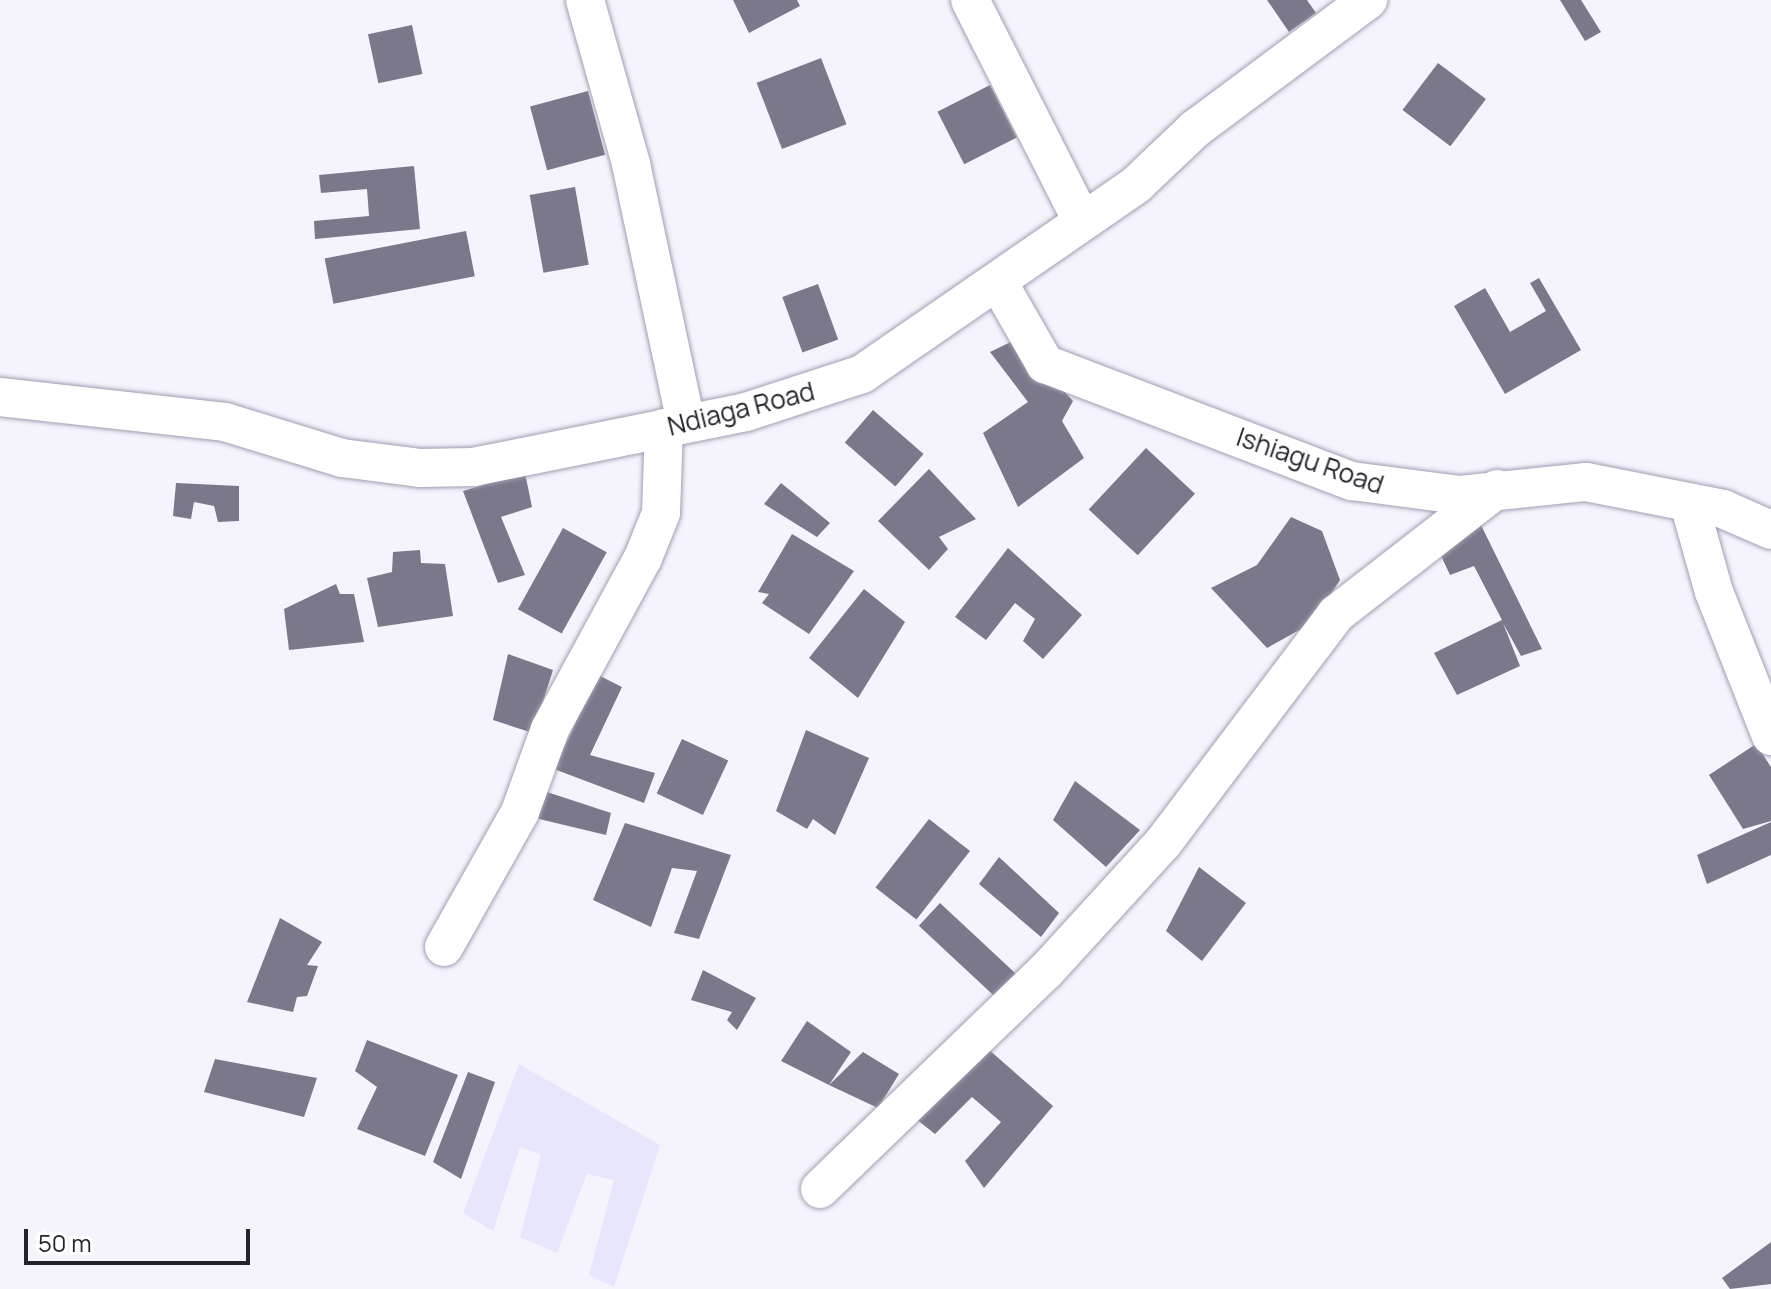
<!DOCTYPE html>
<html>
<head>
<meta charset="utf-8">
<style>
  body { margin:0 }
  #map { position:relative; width:1771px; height:1289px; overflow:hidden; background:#f5f4fd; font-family:Manrope,sans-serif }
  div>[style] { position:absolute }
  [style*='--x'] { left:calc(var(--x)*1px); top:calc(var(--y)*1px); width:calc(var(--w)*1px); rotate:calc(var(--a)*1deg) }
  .built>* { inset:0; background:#e8e6fd }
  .building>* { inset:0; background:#7a788a; transform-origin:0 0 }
  .roads { filter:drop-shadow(0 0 2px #a09eb2) drop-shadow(0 0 2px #a09eb2) }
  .minor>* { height:38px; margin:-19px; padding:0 19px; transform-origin:19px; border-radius:19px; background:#fff }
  span { translate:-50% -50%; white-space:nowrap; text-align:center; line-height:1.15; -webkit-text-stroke:8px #fff; paint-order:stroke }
  .street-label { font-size:26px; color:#25242c }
  .scale { position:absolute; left:24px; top:1229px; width:226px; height:36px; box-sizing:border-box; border:4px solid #25242c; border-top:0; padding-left:10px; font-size:24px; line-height:28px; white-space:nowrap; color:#25242c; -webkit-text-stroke:6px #fff; paint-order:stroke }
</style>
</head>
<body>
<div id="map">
  <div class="built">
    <i style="clip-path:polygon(519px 1064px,660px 1145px,614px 1287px,589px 1275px,614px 1180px,587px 1174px,557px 1253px,520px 1237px,541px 1155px,520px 1147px,493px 1231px,463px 1213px)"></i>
  </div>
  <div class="building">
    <i style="clip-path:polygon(733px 0,797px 0,800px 6px,749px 33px)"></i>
    <i style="clip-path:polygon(1267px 0,1307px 0,1316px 13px,1289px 32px)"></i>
    <i style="clip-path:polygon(1560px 0,1581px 0,1601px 32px,1585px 41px)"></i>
    <i style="left:412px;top:25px;width:50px;height:45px;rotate:78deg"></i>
    <i style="left:821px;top:58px;width:71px;height:69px;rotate:69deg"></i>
    <i style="left:1438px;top:63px;width:60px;height:59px;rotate:37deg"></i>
    <i style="left:990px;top:85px;width:59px;height:59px;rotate:63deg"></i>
    <i style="left:588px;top:91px;width:66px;height:60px;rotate:75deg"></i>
    <i style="clip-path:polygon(414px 166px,420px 229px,315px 239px,314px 221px,369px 216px,367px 189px,321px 193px,319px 175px)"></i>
    <i style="left:575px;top:187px;width:79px;height:46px;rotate:80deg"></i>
    <i style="left:466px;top:231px;width:46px;height:144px;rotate:79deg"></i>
    <i style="clip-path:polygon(1539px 278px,1581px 350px,1505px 394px,1454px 306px,1485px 288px,1510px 332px,1546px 311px,1530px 283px)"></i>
    <i style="left:818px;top:284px;width:59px;height:38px;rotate:70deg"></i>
    <i style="clip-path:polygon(1017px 339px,1073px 401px,1062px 421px,1084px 458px,1018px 507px,983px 433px,1028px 402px,990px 352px)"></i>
    <i style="left:873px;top:410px;width:67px;height:43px;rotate:41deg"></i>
    <i style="left:1146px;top:448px;width:67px;height:84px;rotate:43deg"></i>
    <i style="clip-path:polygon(929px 469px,976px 519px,939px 537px,948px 549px,929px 570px,878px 521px)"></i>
    <i style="clip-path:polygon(525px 473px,532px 507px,501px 517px,525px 575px,498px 583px,463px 491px)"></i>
    <i style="clip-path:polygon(176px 483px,239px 486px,239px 521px,218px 522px,214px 506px,194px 502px,191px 519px,173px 516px)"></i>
    <i style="clip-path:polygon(781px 483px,830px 523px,817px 537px,764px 504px)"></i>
    <i style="clip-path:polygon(1291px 517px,1322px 531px,1340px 580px,1312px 623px,1267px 648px,1211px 588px,1257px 565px)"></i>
    <i style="clip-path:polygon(1481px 525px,1542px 649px,1521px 656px,1503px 623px,1520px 666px,1457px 695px,1434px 653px,1502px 620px,1474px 566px,1450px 575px,1436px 545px)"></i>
    <i style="left:563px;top:528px;width:50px;height:93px;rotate:29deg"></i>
    <i style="clip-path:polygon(792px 534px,854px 571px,809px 634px,762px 603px,769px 594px,758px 592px)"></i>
    <i style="clip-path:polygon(1008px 548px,1082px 615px,1043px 659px,1023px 641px,1035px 619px,1015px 603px,986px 640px,955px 617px)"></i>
    <i style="clip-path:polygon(420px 550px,421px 563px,445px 564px,453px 616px,378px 627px,367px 578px,392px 572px,393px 552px)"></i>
    <i style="clip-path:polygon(336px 584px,340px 594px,354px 594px,364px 642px,289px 650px,284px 609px)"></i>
    <i style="clip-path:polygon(864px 589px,905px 622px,858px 698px,809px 658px)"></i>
    <i style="clip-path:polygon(508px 654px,553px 670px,533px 733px,493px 720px)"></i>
    <i style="clip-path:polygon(598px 675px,622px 687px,590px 755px,655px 773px,644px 803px,554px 769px)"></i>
    <i style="clip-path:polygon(806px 730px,869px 758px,835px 835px,813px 819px,807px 829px,776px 811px)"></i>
    <i style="left:682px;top:739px;width:51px;height:60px;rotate:25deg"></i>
    <i style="clip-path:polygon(1756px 744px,1771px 767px,1771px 821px,1743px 829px,1709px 775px)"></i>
    <i style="clip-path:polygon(1075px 781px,1140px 830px,1106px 867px,1053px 820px)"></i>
    <i style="clip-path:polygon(544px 791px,611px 813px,606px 835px,535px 818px)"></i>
    <i style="left:929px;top:819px;width:52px;height:87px;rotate:38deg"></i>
    <i style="clip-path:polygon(1771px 822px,1771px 855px,1707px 884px,1697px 855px)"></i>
    <i style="clip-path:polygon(625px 823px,731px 855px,699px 939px,674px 933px,697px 871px,672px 868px,651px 927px,593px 900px)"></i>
    <i style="clip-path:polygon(999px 857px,1059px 913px,1041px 937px,979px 884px)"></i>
    <i style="clip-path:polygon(1199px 867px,1246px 903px,1202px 961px,1166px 931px)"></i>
    <i style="left:940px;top:903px;width:106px;height:31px;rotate:43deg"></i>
    <i style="clip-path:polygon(280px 918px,322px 942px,307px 965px,318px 966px,307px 996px,297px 997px,293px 1012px,247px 1002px)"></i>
    <i style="clip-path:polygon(703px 970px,756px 998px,737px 1030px,727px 1020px,732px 1012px,691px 1000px)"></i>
    <i style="clip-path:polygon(807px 1021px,851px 1052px,829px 1085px,781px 1061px)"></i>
    <i style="clip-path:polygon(367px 1040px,458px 1075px,425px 1156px,357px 1129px,377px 1087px,355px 1071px)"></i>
    <i style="clip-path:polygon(987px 1048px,1053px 1106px,984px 1188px,965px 1161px,1001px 1122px,972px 1097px,935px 1134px,916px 1119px)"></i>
    <i style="clip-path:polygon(863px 1052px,899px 1074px,878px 1108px,829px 1085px)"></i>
    <i style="clip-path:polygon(215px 1059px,317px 1078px,304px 1117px,204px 1092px)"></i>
    <i style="clip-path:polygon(468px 1072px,495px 1082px,461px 1179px,433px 1162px)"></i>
    <i style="clip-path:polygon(1771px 1242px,1771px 1284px,1730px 1289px,1722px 1278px)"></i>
  </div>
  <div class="roads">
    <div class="minor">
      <i style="--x:585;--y:0;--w:170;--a:74.3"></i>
      <i style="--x:631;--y:164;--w:265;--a:78"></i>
      <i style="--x:970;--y:0;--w:248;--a:63.1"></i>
      <i style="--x:998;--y:282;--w:95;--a:60.2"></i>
      <i style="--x:1045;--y:364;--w:329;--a:20.9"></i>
      <i style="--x:1352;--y:481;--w:109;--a:7.4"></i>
      <i style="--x:1460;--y:495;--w:127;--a:-5.9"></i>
      <i style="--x:1586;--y:482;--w:140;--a:11.1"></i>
      <i style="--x:1723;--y:509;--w:52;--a:23.6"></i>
      <i style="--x:0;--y:397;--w:226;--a:6.3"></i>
      <i style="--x:225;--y:422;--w:122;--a:17.1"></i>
      <i style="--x:342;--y:458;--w:80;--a:7.2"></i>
      <i style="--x:421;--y:468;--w:52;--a:-1.1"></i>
      <i style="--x:473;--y:467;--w:278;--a:-11.4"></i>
      <i style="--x:746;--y:412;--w:122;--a:-18.1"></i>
      <i style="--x:862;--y:374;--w:334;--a:-34.6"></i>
      <i style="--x:1137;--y:184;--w:80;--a:-43.5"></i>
      <i style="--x:1195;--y:129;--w:216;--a:-36.7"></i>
      <i style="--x:1689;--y:503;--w:92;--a:74.3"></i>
      <i style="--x:1714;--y:592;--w:155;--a:68.4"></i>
      <i style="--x:444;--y:947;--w:155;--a:-60.6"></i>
      <i style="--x:520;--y:812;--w:88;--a:-70.1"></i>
      <i style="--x:550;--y:729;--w:195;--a:-61.5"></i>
      <i style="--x:643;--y:558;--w:48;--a:-68.2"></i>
      <i style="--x:661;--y:513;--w:85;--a:-88"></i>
      <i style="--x:820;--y:1189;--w:314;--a:-44"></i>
      <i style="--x:1046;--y:971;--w:173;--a:-47.6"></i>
      <i style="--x:1163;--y:843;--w:287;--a:-52.9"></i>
      <i style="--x:1336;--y:614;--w:204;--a:-37.8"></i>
    </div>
  </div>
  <div class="street-label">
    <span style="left:741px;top:409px;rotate:-14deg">Ndiaga Road</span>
    <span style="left:1310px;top:461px;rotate:19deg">Ishiagu Road</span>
  </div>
  <div class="scale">50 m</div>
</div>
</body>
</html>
